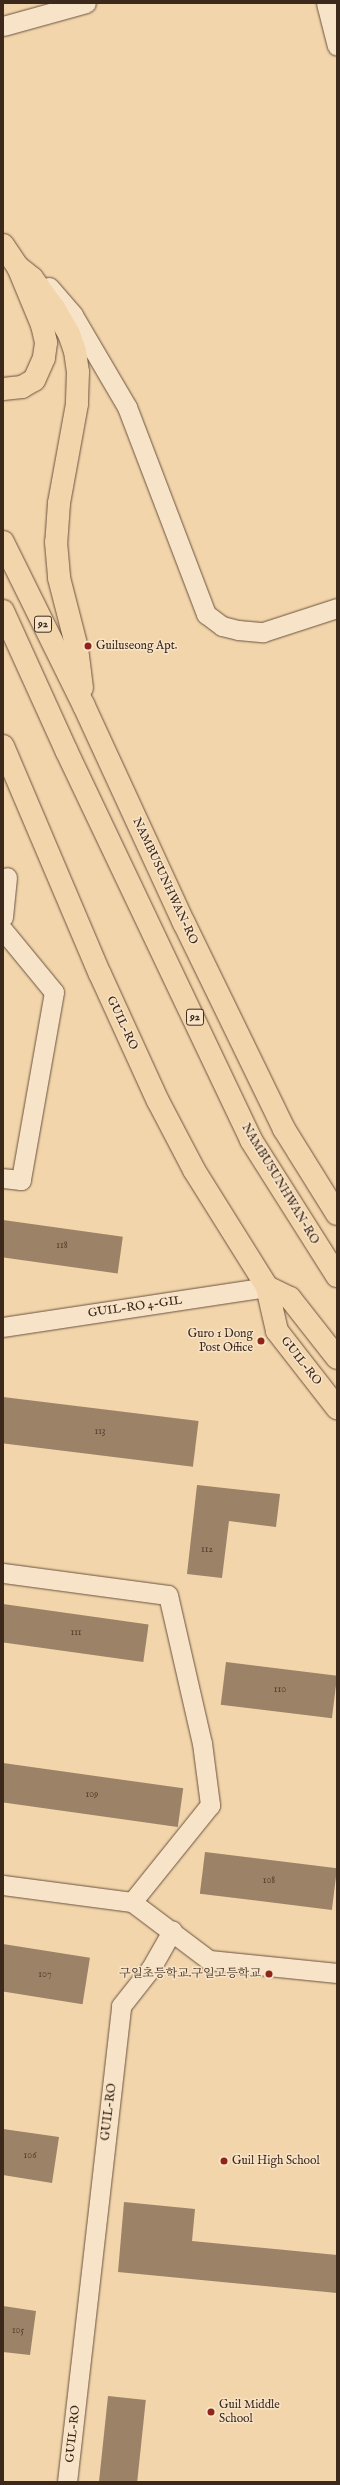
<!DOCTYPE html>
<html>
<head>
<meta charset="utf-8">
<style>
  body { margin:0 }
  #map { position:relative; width:340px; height:2485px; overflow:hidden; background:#f3d5ab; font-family:"IM FELL English","Noto Serif KR",serif }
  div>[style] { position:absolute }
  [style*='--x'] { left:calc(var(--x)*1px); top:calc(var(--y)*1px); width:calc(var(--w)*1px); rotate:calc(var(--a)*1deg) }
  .building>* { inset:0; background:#9c8266; transform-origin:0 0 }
  .roads { filter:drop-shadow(0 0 1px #6a5340) drop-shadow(0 0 1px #6a5340) }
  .minor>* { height:19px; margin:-9.5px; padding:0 9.5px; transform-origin:9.5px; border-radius:9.5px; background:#f7e4c8 }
  .major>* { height:22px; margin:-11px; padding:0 11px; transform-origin:11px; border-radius:11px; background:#f3d5ab }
  .dots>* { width:11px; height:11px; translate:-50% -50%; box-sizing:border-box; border:2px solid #f7e4c8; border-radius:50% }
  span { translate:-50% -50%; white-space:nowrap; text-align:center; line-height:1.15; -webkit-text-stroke:3px #f7e4c8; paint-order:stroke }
  .number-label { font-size:10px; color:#553e2e }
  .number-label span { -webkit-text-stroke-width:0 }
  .shield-label span { padding:1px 3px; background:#f7e4c8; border:1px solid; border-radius:3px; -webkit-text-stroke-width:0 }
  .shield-label { font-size:11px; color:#3d281c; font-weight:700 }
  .poi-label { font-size:12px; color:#3d281c }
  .left { translate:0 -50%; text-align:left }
  .right { translate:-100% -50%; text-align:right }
  .street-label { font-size:12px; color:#3d281c }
  .frame { position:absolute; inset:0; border:4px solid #3d281c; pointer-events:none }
</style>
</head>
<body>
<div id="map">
  <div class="building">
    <i style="left:3px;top:1220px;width:121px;height:37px;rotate:8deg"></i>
    <i style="left:3px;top:1397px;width:197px;height:46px;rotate:7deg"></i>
    <i style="clip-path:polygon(197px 1485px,280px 1494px,276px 1527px,229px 1521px,222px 1578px,187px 1574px)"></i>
    <i style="left:3px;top:1604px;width:147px;height:38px;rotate:8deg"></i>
    <i style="left:226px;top:1662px;width:112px;height:43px;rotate:7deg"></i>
    <i style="left:3px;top:1763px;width:182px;height:39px;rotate:8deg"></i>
    <i style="left:205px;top:1852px;width:133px;height:42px;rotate:7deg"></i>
    <i style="left:3px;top:1944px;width:88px;height:47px;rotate:9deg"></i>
    <i style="clip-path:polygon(3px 2129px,59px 2137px,52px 2183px,3px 2175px)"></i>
    <i style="clip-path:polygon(124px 2202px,195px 2209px,192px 2241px,337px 2255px,337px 2293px,118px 2272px)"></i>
    <i style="clip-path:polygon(3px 2306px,36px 2311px,30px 2355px,3px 2352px)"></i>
    <i style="left:108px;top:2396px;width:38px;height:87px;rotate:6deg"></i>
  </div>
  <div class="roads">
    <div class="minor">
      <i style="--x:326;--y:3;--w:44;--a:75.7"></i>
      <i style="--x:3;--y:26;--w:86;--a:-15.5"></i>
      <i style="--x:49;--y:287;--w:37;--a:49"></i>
      <i style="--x:73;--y:315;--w:107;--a:59.6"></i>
      <i style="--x:127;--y:407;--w:222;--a:69.1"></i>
      <i style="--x:206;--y:614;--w:20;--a:37"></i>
      <i style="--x:222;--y:626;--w:16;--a:14"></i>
      <i style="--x:238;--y:630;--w:25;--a:5"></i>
      <i style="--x:263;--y:632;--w:78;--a:-18"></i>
      <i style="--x:3;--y:917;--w:40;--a:-84.3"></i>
      <i style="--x:3;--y:930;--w:80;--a:50.6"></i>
      <i style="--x:54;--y:992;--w:191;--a:100"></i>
      <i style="--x:21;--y:1180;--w:18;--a:-174"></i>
      <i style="--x:3;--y:1327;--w:267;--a:-8.6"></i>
      <i style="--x:3;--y:1573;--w:166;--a:7.6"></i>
      <i style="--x:168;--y:1595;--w:152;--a:77.1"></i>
      <i style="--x:202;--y:1743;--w:63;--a:82.6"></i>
      <i style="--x:210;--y:1805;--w:124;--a:128.8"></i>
      <i style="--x:3;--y:1885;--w:130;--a:7.5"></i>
      <i style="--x:132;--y:1902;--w:96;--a:37"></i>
      <i style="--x:209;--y:1960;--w:129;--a:5.8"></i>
      <i style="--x:67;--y:2482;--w:479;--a:-83.5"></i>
      <i style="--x:121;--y:2006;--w:48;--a:-51.7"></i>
      <i style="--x:151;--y:1968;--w:43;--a:-60.4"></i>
    </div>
    <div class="major">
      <i style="--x:3;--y:245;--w:27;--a:56"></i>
      <i style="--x:18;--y:267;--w:63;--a:67.5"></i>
      <i style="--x:42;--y:325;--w:18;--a:77"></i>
      <i style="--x:46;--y:343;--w:15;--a:98"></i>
      <i style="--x:44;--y:358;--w:24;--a:114"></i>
      <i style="--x:34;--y:380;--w:14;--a:150"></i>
      <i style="--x:22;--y:387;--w:19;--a:174"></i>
      <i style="--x:18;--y:267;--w:18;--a:38"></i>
      <i style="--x:32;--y:278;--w:37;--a:54"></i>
      <i style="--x:54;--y:308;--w:30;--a:60"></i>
      <i style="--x:69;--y:334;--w:18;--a:71"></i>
      <i style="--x:75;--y:351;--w:21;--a:82"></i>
      <i style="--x:78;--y:372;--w:32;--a:92"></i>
      <i style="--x:77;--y:404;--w:101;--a:100.3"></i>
      <i style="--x:59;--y:503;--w:39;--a:94"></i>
      <i style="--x:56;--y:542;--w:36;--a:85"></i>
      <i style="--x:59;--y:578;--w:72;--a:75.6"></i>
      <i style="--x:77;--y:648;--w:40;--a:82.9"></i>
      <i style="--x:3;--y:542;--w:183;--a:63.7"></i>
      <i style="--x:84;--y:706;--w:239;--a:65.3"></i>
      <i style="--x:184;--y:923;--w:229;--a:64.1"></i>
      <i style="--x:284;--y:1129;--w:100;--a:58.1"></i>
      <i style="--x:3;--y:611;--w:153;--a:65.6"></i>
      <i style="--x:66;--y:750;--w:432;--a:64.6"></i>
      <i style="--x:251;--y:1140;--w:161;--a:57.7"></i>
      <i style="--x:3;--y:746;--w:248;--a:67"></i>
      <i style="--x:100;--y:974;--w:140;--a:65.5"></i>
      <i style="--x:158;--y:1101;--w:78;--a:62.4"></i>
      <i style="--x:194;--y:1170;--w:138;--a:58"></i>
      <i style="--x:267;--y:1287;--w:45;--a:77.2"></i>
      <i style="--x:277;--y:1331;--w:98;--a:52.1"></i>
      <i style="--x:267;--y:1287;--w:25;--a:26"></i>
      <i style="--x:290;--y:1298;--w:76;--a:51.9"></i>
    </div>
  </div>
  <div class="dots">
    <i style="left:88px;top:646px;background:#8f2418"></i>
    <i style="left:261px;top:1341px;background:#8f2418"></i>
    <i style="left:269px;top:1974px;background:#8f2418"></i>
    <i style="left:224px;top:2161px;background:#8f2418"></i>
    <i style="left:211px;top:2412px;background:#8f2418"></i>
  </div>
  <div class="number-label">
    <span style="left:62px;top:1246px">118</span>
    <span style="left:100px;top:1432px">113</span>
    <span style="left:207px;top:1550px">112</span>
    <span style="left:76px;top:1633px">111</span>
    <span style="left:280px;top:1690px">110</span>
    <span style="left:92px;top:1795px">109</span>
    <span style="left:269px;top:1881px">108</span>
    <span style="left:45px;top:1975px">107</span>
    <span style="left:30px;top:2156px">106</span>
    <span style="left:18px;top:2331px">105</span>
  </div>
  <div class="shield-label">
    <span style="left:43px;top:624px">92</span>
    <span style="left:195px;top:1017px">92</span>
  </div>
  <div class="poi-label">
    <span class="left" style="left:96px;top:646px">Guiluseong Apt.</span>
    <span class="right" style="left:253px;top:1341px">Guro 1 Dong<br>Post Office</span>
    <span class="right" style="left:261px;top:1974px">구일초등학교.구일고등학교</span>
    <span class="left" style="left:232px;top:2161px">Guil High School</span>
    <span class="left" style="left:219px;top:2412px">Guil Middle<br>School</span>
  </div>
  <div class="street-label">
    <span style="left:165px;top:881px;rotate:65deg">NAMBUSUNHWAN-RO</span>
    <span style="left:122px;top:1023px;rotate:65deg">GUIL-RO</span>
    <span style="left:280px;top:1184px;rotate:59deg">NAMBUSUNHWAN-RO</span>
    <span style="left:135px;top:1307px;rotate:-8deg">GUIL-RO 4-GIL</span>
    <span style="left:301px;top:1361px;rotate:52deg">GUIL-RO</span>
    <span style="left:109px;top:2112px;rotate:-83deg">GUIL-RO</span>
    <span style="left:73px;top:2434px;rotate:-84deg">GUIL-RO</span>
  </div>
  <div class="frame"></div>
</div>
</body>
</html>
